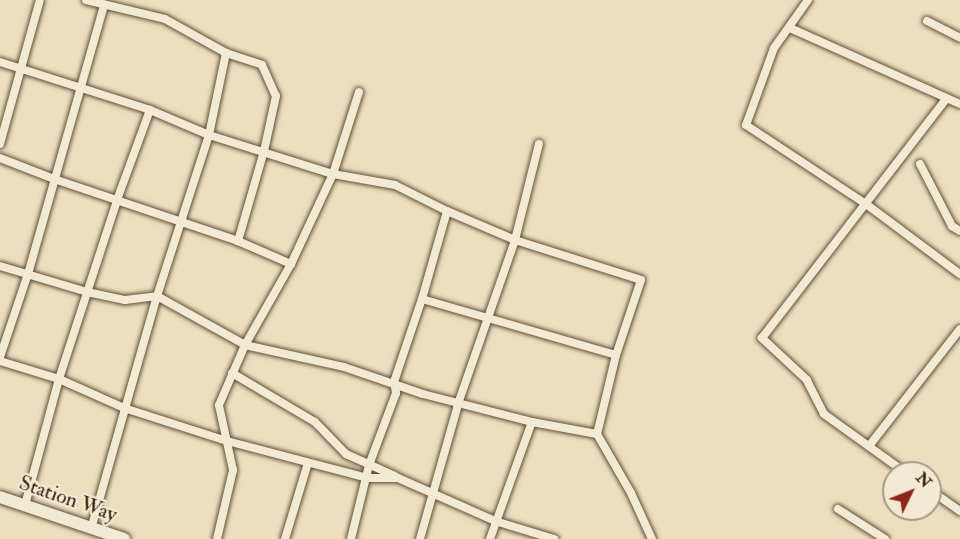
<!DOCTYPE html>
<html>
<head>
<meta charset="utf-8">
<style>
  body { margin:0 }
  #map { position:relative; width:960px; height:539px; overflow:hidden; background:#ecdebf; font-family:"IM FELL Double Pica",serif }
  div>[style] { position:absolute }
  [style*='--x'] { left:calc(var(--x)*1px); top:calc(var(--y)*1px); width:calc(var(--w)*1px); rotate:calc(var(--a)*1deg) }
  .roads { filter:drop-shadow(0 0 2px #614f35) drop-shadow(0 0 2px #614f35) }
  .minor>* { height:8px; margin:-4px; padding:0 4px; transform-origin:4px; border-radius:4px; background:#f3ead5 }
  .secondary>* { height:12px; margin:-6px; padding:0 6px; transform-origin:6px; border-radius:6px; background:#f3ead5 }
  span { translate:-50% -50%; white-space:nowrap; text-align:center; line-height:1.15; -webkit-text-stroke:4.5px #f3ead5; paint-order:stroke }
  .street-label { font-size:21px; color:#331f07 }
  .north { position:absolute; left:882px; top:461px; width:60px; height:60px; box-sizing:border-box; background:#f3ead5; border:2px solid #a69983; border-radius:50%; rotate:47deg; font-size:16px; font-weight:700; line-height:24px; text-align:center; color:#331f07 }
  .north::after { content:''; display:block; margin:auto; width:21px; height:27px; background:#8f2418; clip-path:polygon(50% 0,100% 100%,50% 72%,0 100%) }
</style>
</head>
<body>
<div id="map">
  <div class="roads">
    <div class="minor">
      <i style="--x:86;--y:0;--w:81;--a:13.5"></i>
      <i style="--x:165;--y:19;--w:70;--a:29.1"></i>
      <i style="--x:226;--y:53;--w:38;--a:18"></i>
      <i style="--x:262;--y:65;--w:34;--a:66"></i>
      <i style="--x:276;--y:96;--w:56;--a:102.3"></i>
      <i style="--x:264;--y:151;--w:94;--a:106.1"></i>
      <i style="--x:808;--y:0;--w:59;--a:125.3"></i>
      <i style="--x:774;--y:48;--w:82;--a:110"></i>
      <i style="--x:746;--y:125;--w:144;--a:33.4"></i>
      <i style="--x:866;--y:204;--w:117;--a:36.7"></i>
      <i style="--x:927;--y:21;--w:37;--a:27"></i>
      <i style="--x:790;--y:28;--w:186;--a:24.1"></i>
      <i style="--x:0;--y:62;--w:157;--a:17.7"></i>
      <i style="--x:150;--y:110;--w:64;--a:23"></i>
      <i style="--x:209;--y:135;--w:130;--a:17.5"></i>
      <i style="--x:333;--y:174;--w:63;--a:10.1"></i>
      <i style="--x:395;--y:185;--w:58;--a:26.6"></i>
      <i style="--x:447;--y:211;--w:74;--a:23.1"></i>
      <i style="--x:515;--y:240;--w:132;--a:17.6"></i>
      <i style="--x:641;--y:280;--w:79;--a:108.4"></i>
      <i style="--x:616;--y:355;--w:202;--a:-163.9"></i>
      <i style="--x:0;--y:144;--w:149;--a:-74.5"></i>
      <i style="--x:0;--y:158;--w:58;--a:21.3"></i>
      <i style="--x:54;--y:179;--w:194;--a:18.6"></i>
      <i style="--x:238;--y:241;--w:58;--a:23.5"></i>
      <i style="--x:920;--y:164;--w:70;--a:62.7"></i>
      <i style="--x:952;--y:226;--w:9;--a:32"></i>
      <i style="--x:0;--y:266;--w:91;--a:16.6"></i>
      <i style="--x:87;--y:292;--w:39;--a:12"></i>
      <i style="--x:125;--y:300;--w:32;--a:-7"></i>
      <i style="--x:157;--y:296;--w:101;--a:29.1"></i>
      <i style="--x:245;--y:345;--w:101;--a:12.5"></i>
      <i style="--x:344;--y:367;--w:83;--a:18.9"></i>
      <i style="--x:423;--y:394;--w:113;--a:14.4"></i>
      <i style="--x:532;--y:422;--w:66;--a:10.5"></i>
      <i style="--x:616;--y:355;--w:81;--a:103.5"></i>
      <i style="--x:597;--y:434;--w:68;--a:60"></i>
      <i style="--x:631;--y:493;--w:51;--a:65.5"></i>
      <i style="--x:0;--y:357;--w:88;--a:-71.4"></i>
      <i style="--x:28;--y:274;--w:280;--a:-74.2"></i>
      <i style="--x:0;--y:361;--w:62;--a:17"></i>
      <i style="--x:59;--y:379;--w:71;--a:24"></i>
      <i style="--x:124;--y:408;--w:108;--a:17.8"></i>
      <i style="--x:227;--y:441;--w:146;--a:14.7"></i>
      <i style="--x:368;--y:478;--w:30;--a:0"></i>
      <i style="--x:398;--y:478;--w:106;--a:23.9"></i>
      <i style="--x:495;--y:521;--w:62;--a:17"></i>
      <i style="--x:232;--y:373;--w:96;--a:30.6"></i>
      <i style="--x:315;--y:422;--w:45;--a:45.9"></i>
      <i style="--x:346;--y:454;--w:54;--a:24.2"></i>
      <i style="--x:869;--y:446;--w:148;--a:-52.1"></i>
      <i style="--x:906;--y:473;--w:101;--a:-144.3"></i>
      <i style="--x:824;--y:414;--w:38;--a:-117"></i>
      <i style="--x:807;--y:380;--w:62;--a:-137"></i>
      <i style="--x:762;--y:338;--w:302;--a:-52.4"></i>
      <i style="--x:930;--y:490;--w:37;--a:35"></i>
      <i style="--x:25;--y:505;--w:131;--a:-74.9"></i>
      <i style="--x:59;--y:379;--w:188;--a:-72"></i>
      <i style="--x:117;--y:200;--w:96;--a:-69.9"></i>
      <i style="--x:838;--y:509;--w:56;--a:32.6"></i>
      <i style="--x:91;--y:529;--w:242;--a:-74.2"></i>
      <i style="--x:157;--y:296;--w:169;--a:-72.1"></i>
      <i style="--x:209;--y:135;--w:84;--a:-78.3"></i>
      <i style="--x:217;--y:539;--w:71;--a:-76.9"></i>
      <i style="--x:233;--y:470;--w:66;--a:-102.2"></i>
      <i style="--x:219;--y:405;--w:65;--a:-66.6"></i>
      <i style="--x:245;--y:345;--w:93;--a:-60.4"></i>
      <i style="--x:291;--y:264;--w:99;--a:-65"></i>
      <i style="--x:333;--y:174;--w:86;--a:-72.4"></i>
      <i style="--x:285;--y:539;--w:79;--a:-73.2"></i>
      <i style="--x:351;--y:539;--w:76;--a:-76.3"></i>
      <i style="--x:369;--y:465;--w:77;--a:-69.4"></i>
      <i style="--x:396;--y:393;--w:11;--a:-100"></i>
      <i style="--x:394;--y:382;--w:88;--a:-71.4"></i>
      <i style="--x:422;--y:299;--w:91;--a:-74.1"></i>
      <i style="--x:420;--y:539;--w:143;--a:-74.2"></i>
      <i style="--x:459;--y:401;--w:170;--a:-70.8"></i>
      <i style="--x:515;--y:240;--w:99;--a:-76"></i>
      <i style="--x:490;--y:539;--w:124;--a:-70.3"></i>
    </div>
    <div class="secondary">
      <i style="--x:0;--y:497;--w:131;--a:18.7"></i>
    </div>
  </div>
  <div class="street-label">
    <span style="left:68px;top:499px;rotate:19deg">Station Way</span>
  </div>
  <div class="north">N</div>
</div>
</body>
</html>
